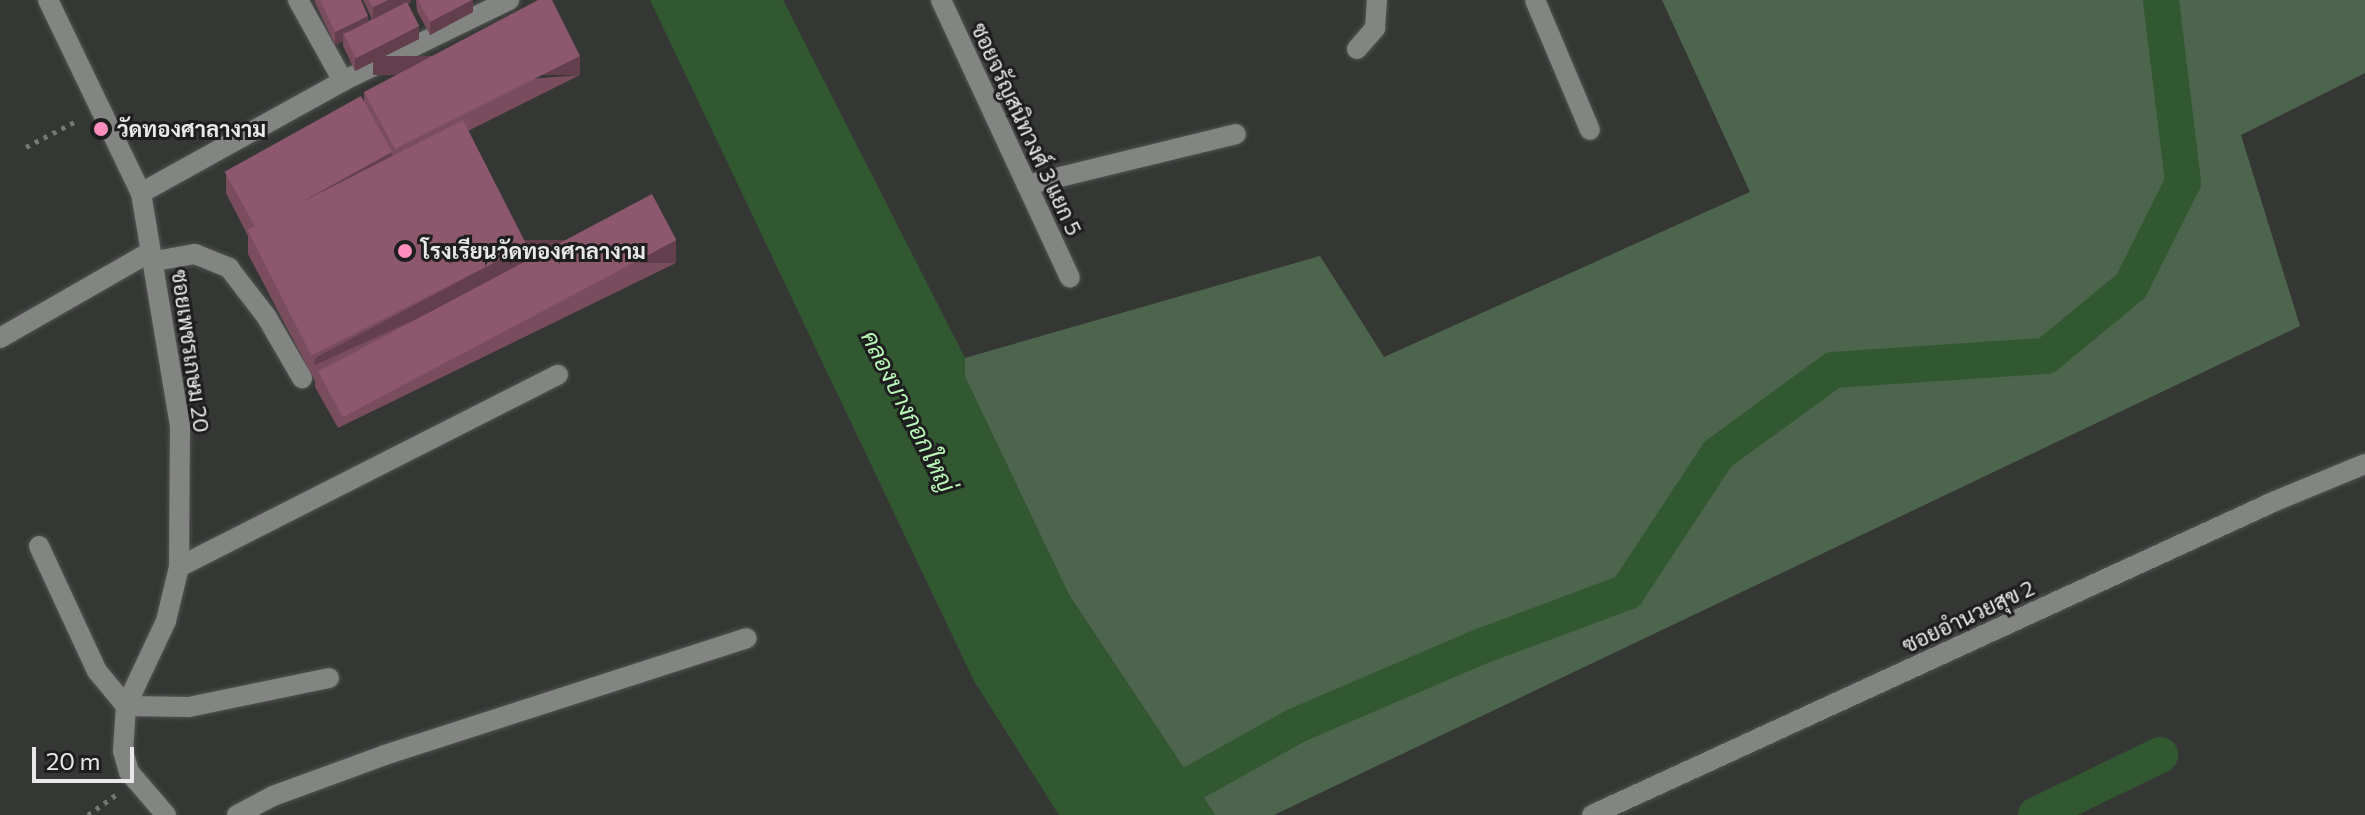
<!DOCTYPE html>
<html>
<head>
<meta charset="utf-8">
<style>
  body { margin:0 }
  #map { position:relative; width:2365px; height:815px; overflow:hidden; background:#343734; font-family:Commissioner,Sarabun,sans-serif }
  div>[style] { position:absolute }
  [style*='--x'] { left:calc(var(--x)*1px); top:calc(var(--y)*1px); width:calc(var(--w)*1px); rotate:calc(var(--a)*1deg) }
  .green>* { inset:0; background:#4e654d }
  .water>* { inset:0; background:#325832 }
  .canal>* { height:36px; margin:-18px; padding:0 18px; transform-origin:18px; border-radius:18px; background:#325832 }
  .path>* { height:5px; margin-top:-2.5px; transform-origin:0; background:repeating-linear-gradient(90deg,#757875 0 4px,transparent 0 10px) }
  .roads { filter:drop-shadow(0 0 2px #515351) drop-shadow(0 0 2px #515351) }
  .minor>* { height:20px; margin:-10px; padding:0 10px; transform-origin:10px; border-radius:10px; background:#828581 }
  .wall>* { inset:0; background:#794c5e }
  .shaded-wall>* { inset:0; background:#633e4c; transform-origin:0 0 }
  .building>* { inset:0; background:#8d586d; transform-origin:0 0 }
  .dots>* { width:22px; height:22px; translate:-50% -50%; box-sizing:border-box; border:4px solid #1d1e1d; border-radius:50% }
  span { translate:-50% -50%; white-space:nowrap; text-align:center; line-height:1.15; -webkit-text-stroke:6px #1d1e1d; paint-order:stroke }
  .poi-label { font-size:22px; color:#e7e8e7; font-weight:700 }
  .left { translate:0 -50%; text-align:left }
  .street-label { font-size:22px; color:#e7e8e7 }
  .water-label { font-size:24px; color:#b9f7b8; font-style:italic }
  .scale { position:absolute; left:32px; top:747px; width:102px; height:36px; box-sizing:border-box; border:4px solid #e7e8e7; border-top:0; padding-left:10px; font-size:24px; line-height:28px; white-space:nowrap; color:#e7e8e7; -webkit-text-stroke:6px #1d1e1d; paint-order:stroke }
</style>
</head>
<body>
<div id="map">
  <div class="green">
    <i style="clip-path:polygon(1662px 0,2365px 0,2365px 73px,2241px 135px,2300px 326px,1274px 815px,1215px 815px,1069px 595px,965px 377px,965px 358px,1320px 256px,1384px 357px,1750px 192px)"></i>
  </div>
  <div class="water">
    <i style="clip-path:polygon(650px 0,783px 0,965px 358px,965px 377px,1069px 595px,1215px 815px,1059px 815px,974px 681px)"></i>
  </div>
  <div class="canal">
    <i style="--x:1136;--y:815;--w:182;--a:-29.2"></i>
    <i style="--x:1295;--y:726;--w:203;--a:-23.2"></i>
    <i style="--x:1482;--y:646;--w:155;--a:-20.4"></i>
    <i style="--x:1627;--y:592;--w:165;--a:-56.6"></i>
    <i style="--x:1718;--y:454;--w:142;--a:-36.1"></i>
    <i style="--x:1833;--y:370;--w:213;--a:-3.8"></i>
    <i style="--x:2046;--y:356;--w:110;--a:-39.5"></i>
    <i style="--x:2131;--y:286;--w:116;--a:-63.4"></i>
    <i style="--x:2183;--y:182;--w:183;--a:-96.9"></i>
    <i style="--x:2036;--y:815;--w:138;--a:-25.8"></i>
  </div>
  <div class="path">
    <i style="--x:26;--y:147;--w:59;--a:-27.4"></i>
    <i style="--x:88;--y:815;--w:34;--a:-36"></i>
  </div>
  <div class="roads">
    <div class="minor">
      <i style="--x:48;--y:0;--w:214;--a:64.3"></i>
      <i style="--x:941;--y:0;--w:306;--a:65.1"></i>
      <i style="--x:1535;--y:0;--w:141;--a:67.1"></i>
      <i style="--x:1357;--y:49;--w:28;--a:-49"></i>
      <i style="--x:1375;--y:28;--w:28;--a:-86"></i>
      <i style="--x:343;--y:81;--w:185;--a:-26"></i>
      <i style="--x:1027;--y:185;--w:215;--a:-13.7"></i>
      <i style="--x:155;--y:261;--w:41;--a:-9.9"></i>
      <i style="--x:195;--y:254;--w:37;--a:22"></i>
      <i style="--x:229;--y:268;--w:61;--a:52.4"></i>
      <i style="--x:266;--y:316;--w:72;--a:59.9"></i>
      <i style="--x:0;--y:338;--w:173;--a:-29.8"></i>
      <i style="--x:39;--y:546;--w:138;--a:65.1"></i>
      <i style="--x:97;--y:671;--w:45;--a:50.4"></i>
      <i style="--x:126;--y:706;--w:63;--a:0.9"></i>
      <i style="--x:189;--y:707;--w:143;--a:-11.7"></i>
      <i style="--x:179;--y:567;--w:425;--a:-26.9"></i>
      <i style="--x:166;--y:815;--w:57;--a:-130.7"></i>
      <i style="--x:129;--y:772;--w:22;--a:-106"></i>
      <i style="--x:123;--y:751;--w:45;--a:-86.2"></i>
      <i style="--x:126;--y:706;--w:94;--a:-64.8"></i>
      <i style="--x:166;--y:621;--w:56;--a:-76.5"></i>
      <i style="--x:179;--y:567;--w:141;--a:-89.6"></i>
      <i style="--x:180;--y:426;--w:236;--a:-99.5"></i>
      <i style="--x:141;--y:193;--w:231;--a:-29"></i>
      <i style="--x:343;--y:81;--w:93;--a:-119.1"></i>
      <i style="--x:237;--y:815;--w:41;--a:-27.8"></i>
      <i style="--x:273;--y:796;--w:119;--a:-20.1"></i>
      <i style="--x:385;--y:755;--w:380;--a:-17.9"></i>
      <i style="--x:1592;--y:815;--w:749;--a:-24.68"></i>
      <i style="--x:2273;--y:502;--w:100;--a:-22.4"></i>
    </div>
  </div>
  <div class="wall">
    <i style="clip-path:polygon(314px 0,361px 0,368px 21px,372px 19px,363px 0,411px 0,411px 2px,408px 4px,419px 39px,355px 71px,343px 46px,343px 41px,335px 45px)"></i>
    <i style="clip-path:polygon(416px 0,473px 0,473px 12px,430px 35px,417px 11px)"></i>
    <i style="clip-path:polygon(580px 75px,468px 131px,526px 258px,676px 263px,338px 428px,315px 387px,315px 381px,248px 254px,248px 236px,226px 193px,226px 175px,364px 102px,364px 92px)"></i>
  </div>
  <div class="shaded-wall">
    <i style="clip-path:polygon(388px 0,411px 0,411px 2px,373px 20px,373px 7px)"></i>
    <i style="clip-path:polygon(472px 0,473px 0,473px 12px,430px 35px,430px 22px)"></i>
    <i style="clip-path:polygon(368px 16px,368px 29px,343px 33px,343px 41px,335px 45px,335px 32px)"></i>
    <i style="clip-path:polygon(419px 26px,419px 39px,355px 71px,355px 58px)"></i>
    <i style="left:580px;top:56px;width:19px;height:207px;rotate:90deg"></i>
    <i style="clip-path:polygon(392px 152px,392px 171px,253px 241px,253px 227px)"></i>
    <i style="left:676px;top:240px;width:23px;height:376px;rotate:90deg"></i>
    <i style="clip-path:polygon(526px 246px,526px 269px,315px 365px,315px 381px,315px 358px)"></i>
  </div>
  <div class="building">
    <i style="clip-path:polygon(320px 0,361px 0,368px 16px,335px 32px)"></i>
    <i style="clip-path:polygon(369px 0,388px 0,373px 7px)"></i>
    <i style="clip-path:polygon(418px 0,472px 0,430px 22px)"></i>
    <i style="clip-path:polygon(538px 0,552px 0,580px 56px,395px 149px,364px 92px)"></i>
    <i style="left:407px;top:2px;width:27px;height:71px;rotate:63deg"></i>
    <i style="left:361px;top:96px;width:64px;height:156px;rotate:61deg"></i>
    <i style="left:463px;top:120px;width:141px;height:242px;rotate:63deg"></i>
    <i style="left:652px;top:194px;width:52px;height:378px;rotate:62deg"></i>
  </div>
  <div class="dots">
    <i style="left:101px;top:129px;background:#fe8ebe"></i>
    <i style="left:405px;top:251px;background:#fe8ebe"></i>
  </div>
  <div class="poi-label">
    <span class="left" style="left:117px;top:129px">วัดทองศาลางาม</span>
    <span class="left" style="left:421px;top:251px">โรงเรียนวัดทองศาลางาม</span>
  </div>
  <div class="street-label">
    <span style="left:1027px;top:129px;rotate:65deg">ซอยจรัญสนิทวงศ์ 3 แยก 5</span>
    <span style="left:191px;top:351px;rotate:82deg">ซอยเพชรเกษม 20</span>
    <span style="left:1968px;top:616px;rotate:-25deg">ซอยอำนวยสุข 2</span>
  </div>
  <div class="water-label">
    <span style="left:909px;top:411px;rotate:63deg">คลองบางกอกใหญ่</span>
  </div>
  <div class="scale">20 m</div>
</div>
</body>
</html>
